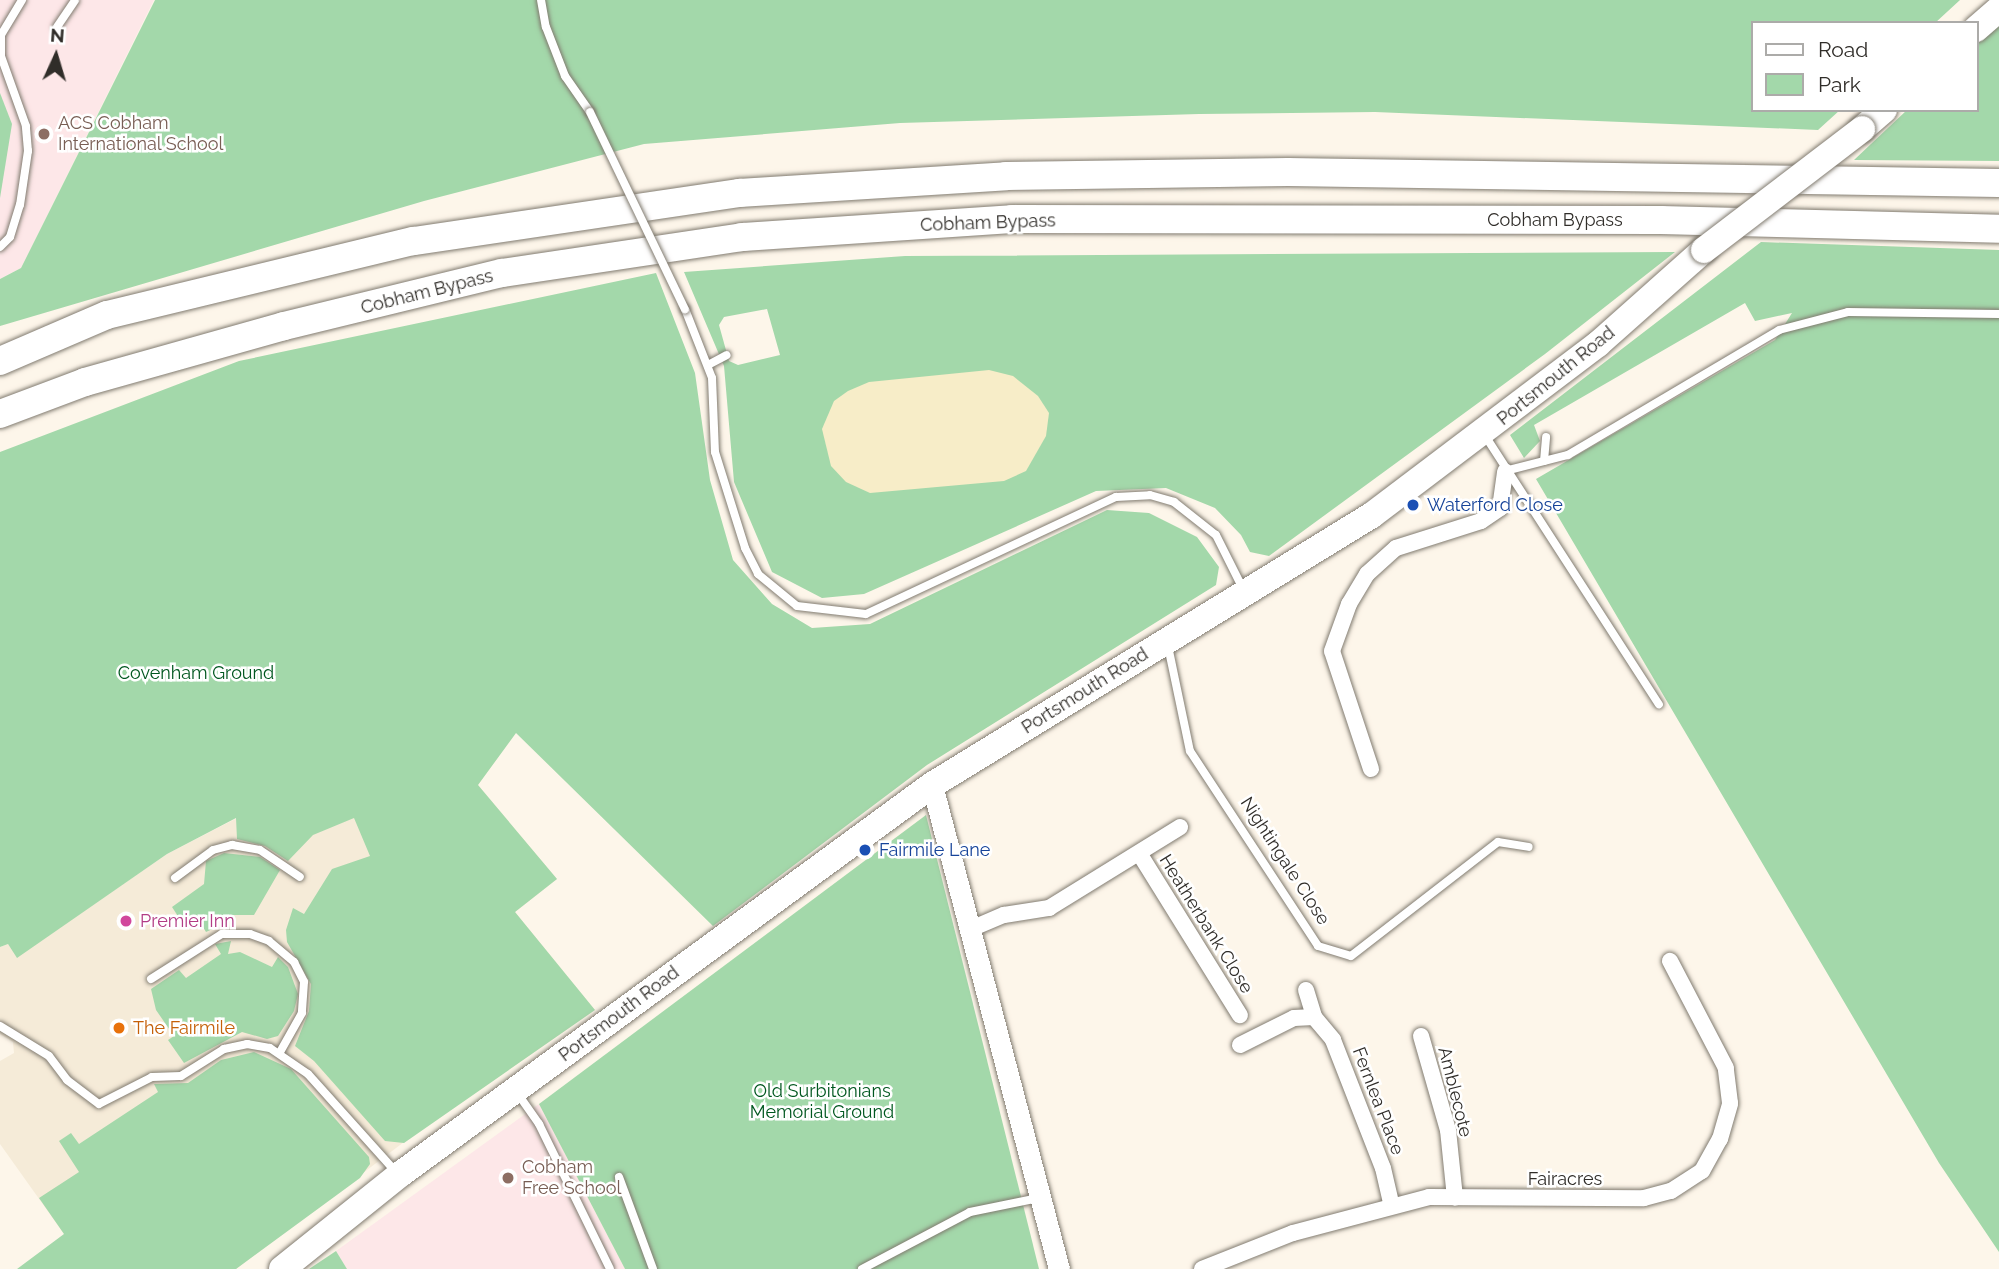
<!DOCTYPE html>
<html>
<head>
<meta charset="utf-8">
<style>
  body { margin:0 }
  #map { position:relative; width:1999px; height:1269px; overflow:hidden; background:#fdf6ea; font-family:Raleway,sans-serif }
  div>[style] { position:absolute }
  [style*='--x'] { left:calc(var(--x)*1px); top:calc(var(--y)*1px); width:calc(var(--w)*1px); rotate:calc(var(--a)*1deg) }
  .built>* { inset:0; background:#f5ebd8 }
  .education>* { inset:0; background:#fde7e8 }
  .green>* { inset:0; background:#a3d8aa }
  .sand>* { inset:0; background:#f7edc8 }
  .roads { filter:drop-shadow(0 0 2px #817b70) drop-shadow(0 0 2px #817b70) }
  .service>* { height:8px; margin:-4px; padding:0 4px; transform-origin:4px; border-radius:4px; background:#fff }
  .minor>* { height:16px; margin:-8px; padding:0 8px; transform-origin:8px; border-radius:8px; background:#fff }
  .tertiary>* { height:21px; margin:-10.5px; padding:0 10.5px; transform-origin:10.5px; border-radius:10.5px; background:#fff }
  .primary>* { height:26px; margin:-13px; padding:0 13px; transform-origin:13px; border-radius:13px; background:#fff }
  .trunk>* { height:28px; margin:-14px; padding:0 14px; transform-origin:14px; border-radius:14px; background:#fff }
  .bridges { filter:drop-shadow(0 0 2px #817b70) drop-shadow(0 0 2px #817b70) }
  .service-bridge>* { height:8px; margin:-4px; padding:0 4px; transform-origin:4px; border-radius:4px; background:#fff }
  .primary-bridge>* { height:26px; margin:-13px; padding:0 13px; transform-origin:13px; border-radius:13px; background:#fff }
  .dots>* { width:19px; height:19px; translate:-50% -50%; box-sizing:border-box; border:4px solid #fff; border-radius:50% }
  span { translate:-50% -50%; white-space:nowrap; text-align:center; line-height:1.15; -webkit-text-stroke:5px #fff; paint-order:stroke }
  .education-label { font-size:18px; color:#785e54 }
  .left { translate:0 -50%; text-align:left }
  .street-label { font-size:18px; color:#302d29 }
  .transit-label { font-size:18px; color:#164399 }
  .park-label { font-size:18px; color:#00571f }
  .hotel-label { font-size:18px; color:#b23c85 }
  .food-label { font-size:18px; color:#c56008 }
  .legend { position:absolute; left:1751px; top:21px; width:228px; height:91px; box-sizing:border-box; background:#fff; border:2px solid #acaba9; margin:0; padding:9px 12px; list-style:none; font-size:21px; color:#302d29 }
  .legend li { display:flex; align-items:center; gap:14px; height:35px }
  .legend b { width:35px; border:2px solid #acaba9 }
  .north { position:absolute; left:21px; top:21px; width:70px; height:70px; -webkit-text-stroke:5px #fff; paint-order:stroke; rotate:4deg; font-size:19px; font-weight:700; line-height:28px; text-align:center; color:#302d29 }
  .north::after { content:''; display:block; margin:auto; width:24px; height:32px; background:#302d29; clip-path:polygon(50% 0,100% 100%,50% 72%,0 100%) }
</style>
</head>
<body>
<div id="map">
  <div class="built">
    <i style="clip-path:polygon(516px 732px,478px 785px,557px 879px,515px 912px,595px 1010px,404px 1142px,236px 1269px,89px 1269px,0 1144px,0 1061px,14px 1053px,13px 1042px,0 1034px,0 947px,8px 944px,17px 957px,167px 854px,237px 818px)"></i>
  </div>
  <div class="education">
    <i style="clip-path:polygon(0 0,154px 0,21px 268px,0 279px)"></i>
    <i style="clip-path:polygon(539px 1104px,625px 1269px,347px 1269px,336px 1251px)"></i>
  </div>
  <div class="green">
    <i style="clip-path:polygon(155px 0,1960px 0,1935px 23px,1752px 23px,1752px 110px,1840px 110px,1818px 130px,1375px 112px,1199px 114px,900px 123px,644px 144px,424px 201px,0 326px,0 279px,21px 268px)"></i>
    <i style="clip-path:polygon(1999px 24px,1999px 161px,1854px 160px,1907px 110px,1976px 110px,1976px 45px)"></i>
    <i style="clip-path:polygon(0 93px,12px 124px,0 198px)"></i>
    <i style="clip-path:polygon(1761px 242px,1999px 250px,1999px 1252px,1939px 1163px,1536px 479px,1775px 340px,1792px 313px,1755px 321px,1745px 303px,1534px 425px,1540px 441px,1524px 458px,1510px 435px)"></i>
    <i style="clip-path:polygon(evenodd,1675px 252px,1545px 354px,1269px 556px,1250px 552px,1241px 535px,1215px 508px,1166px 488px,1096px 491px,864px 594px,822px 598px,772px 572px,734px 482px,724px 366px,684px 272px,905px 256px,1675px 252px,767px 309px,780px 355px,738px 365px,729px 361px,719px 325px,724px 317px,767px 309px)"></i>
    <i style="clip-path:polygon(656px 273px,695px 373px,710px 480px,733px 560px,772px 604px,812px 628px,870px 624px,1107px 510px,1149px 513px,1197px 537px,1219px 567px,1216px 585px,927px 765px,713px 926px,516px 733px,478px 785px,557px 879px,515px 912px,595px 1010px,404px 1143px,385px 1141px,314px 1061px,295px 1046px,309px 1011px,311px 984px,287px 942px,286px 930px,293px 908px,304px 914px,332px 869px,370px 856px,354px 818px,313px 835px,288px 861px,265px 846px,237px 839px,236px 818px,167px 854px,17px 958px,8px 944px,0 947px,0 452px,239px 361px)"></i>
    <i style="clip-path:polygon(926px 815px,1039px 1269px,625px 1269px,539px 1104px)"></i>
    <i style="clip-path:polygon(224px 853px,260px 857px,280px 870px,254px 915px,217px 915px,217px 927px,206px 932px,200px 922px,185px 927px,172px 907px,204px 884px,206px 861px)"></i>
    <i style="clip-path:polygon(231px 941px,228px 954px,240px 952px,272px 967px,278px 957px,288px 967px,298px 994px,294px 1011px,278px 1036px,267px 1039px,242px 1032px,184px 1063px,168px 1040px,174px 1036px,156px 1010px,151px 989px,179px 970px,186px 978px,221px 954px,215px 944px)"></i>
    <i style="clip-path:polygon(254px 1052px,291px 1069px,369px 1157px,370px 1164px,360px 1178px,236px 1269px,17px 1269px,64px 1234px,39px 1198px,79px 1172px,59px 1141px,71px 1133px,79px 1144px,158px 1092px,154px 1084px,188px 1083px,221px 1060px)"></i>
    <i style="clip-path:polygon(336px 1251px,347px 1269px,309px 1269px)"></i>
  </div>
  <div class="sand">
    <i style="clip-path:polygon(989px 370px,1013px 376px,1038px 396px,1049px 413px,1046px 436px,1026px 471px,1004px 481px,870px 493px,846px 482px,831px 466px,822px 429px,834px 401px,848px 391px,869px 382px)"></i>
  </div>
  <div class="roads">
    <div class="service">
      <i style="--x:541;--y:0;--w:27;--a:80"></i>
      <i style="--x:546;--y:27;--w:53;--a:68.8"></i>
      <i style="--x:565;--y:76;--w:44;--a:55.2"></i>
      <i style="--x:57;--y:27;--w:32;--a:-56"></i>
      <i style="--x:0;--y:247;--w:14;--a:-45"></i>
      <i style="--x:10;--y:237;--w:34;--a:-73"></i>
      <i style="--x:20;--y:205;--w:55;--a:-81.6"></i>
      <i style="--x:28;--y:151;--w:25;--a:-95"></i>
      <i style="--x:26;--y:126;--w:74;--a:-109.7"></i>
      <i style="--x:1;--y:56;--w:21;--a:-90"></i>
      <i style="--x:1;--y:35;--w:41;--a:-59"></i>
      <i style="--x:685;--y:309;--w:74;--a:68.6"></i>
      <i style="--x:712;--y:378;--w:74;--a:87.7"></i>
      <i style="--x:715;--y:452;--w:101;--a:72.6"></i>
      <i style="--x:745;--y:548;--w:29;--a:63"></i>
      <i style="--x:758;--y:574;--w:50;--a:39.4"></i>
      <i style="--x:797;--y:606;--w:69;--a:6.6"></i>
      <i style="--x:866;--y:614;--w:276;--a:-25.1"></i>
      <i style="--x:1116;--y:497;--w:34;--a:-3"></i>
      <i style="--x:1150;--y:495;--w:25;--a:16"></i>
      <i style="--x:1174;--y:502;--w:53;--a:38.2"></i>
      <i style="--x:1216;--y:535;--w:60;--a:63.4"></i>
      <i style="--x:708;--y:365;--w:21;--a:-28"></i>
      <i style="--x:1484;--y:434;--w:322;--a:57.1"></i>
      <i style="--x:1544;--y:461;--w:24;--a:-85"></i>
      <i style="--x:1505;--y:471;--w:65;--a:-14.3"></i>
      <i style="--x:1568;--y:455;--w:245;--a:-30.6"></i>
      <i style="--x:1779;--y:330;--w:71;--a:-14.6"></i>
      <i style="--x:1848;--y:312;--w:151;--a:0.8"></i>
      <i style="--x:1168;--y:646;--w:107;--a:78.2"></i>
      <i style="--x:1190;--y:751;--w:233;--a:56.7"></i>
      <i style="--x:1318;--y:946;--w:34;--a:17"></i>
      <i style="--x:1351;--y:956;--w:186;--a:-37.8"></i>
      <i style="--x:1498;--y:842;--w:31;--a:9"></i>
      <i style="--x:175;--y:878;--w:47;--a:-36.4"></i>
      <i style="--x:213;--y:850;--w:20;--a:-15"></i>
      <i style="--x:232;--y:845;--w:28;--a:10"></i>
      <i style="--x:260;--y:850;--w:48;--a:34"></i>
      <i style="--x:151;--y:979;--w:84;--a:-32.4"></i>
      <i style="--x:222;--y:934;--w:28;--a:0"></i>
      <i style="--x:250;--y:934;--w:20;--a:20"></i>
      <i style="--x:269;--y:941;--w:33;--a:40"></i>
      <i style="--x:294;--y:962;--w:22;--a:63"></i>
      <i style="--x:304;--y:982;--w:31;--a:94"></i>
      <i style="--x:302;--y:1013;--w:45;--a:119.4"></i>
      <i style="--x:0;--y:1026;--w:57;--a:31.5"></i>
      <i style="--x:49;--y:1056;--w:30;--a:53"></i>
      <i style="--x:67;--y:1080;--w:40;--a:37"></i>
      <i style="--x:99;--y:1104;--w:59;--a:-27"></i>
      <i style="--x:152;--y:1077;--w:29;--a:-2"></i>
      <i style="--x:181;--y:1076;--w:51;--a:-32.1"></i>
      <i style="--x:224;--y:1049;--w:24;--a:-12"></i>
      <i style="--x:247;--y:1044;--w:23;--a:10"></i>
      <i style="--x:270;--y:1048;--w:46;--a:34.4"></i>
      <i style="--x:308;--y:1074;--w:132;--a:48.1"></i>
      <i style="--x:518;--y:1094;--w:37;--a:55"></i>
      <i style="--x:539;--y:1124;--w:161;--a:63.9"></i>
      <i style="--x:619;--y:1177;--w:98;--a:69.7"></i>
      <i style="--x:862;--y:1269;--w:122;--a:-27.8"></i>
      <i style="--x:970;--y:1212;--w:70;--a:-11.5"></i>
    </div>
    <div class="minor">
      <i style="--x:1371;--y:769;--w:124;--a:-108.3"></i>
      <i style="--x:1332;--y:651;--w:50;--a:-70.1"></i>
      <i style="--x:1349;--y:604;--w:35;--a:-59"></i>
      <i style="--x:1367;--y:574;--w:39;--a:-42"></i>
      <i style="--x:1396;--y:548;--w:89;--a:-17.6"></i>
      <i style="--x:1481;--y:521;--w:23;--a:-34"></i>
      <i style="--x:1500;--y:508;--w:37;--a:-82"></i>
      <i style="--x:1139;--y:853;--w:191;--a:58.1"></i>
      <i style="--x:973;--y:928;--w:34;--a:-23"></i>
      <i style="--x:1004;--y:915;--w:46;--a:-8.8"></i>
      <i style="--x:1049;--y:908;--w:154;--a:-31.7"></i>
      <i style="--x:1306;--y:990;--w:28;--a:73"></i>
      <i style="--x:1421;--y:1036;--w:98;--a:74"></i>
      <i style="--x:1448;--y:1130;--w:68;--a:84.1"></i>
      <i style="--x:1240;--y:1045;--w:60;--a:-26.6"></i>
      <i style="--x:1294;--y:1018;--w:20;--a:-3"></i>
      <i style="--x:1314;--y:1017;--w:30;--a:50"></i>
      <i style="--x:1333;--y:1040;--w:137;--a:68.7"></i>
      <i style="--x:1383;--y:1168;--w:39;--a:77"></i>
      <i style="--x:1202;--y:1269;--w:98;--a:-21.6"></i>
      <i style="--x:1293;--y:1233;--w:141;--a:-14.8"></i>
      <i style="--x:1429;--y:1197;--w:215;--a:0.3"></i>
      <i style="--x:1644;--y:1198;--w:28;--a:-15"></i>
      <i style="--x:1671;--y:1191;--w:37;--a:-33"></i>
      <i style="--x:1702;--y:1171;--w:37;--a:-61"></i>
      <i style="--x:1720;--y:1139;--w:37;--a:-74"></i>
      <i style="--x:1730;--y:1103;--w:35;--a:-97"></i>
      <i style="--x:1726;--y:1068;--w:121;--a:-117.6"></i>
    </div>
    <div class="tertiary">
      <i style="--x:932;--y:785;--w:500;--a:75.3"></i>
    </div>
    <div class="primary">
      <i style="--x:1976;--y:29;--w:30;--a:-41"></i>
      <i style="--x:1862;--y:129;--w:29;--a:-41"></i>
      <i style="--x:282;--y:1269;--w:154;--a:-38.7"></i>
      <i style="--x:402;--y:1173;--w:657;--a:-36.21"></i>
      <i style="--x:932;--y:785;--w:516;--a:-31.53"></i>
      <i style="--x:1372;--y:515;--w:283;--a:-37.1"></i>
      <i style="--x:1598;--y:344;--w:142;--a:-41.6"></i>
    </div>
    <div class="trunk">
      <i style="--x:0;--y:361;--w:116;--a:-23.3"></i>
      <i style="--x:107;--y:315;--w:316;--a:-13.6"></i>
      <i style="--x:414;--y:241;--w:329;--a:-8.4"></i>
      <i style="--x:739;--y:193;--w:268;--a:-3.6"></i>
      <i style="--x:1006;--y:176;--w:282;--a:-0.8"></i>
      <i style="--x:1288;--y:172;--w:711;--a:0.89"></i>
      <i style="--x:0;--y:414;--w:91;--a:-20.6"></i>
      <i style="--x:85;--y:382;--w:207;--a:-15.7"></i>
      <i style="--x:284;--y:326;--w:224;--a:-13.7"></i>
      <i style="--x:502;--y:273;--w:243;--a:-8.5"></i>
      <i style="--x:742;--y:237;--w:271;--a:-3.8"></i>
      <i style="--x:1012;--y:219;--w:649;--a:0.09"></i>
      <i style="--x:1661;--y:220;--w:338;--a:1.5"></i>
    </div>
  </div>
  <div class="bridges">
    <div class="service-bridge">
      <i style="--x:590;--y:112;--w:219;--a:64.3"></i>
    </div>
    <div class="primary-bridge">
      <i style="--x:1704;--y:250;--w:199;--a:-37.4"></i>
    </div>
  </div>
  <div class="dots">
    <i style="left:44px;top:134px;background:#8d6e63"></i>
    <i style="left:1413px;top:505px;background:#1a4fb4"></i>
    <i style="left:865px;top:850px;background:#1a4fb4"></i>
    <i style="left:126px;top:921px;background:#d1479c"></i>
    <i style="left:119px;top:1028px;background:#e8710a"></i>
    <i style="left:508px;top:1178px;background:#8d6e63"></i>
  </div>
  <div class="education-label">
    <span class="left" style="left:58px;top:134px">ACS Cobham<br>International School</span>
    <span class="left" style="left:522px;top:1178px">Cobham<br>Free School</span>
  </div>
  <div class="street-label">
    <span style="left:1555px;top:220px">Cobham Bypass</span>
    <span style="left:988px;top:223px;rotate:-2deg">Cobham Bypass</span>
    <span style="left:427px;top:292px;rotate:-14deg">Cobham Bypass</span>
    <span style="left:1556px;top:376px;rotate:-39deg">Portsmouth Road</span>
    <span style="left:1085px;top:691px;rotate:-32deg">Portsmouth Road</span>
    <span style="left:1285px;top:861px;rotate:57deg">Nightingale Close</span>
    <span style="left:1206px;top:924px;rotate:58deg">Heatherbank Close</span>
    <span style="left:619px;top:1014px;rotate:-37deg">Portsmouth Road</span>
    <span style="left:1455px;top:1092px;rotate:76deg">Amblecote</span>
    <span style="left:1378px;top:1101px;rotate:69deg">Fernlea Place</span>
    <span style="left:1565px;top:1179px">Fairacres</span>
  </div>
  <div class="transit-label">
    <span class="left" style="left:1427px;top:505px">Waterford Close</span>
    <span class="left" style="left:879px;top:850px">Fairmile Lane</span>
  </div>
  <div class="park-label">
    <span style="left:196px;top:673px">Covenham Ground</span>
    <span style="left:822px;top:1102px">Old Surbitonians<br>Memorial Ground</span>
  </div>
  <div class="hotel-label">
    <span class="left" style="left:140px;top:921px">Premier Inn</span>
  </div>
  <div class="food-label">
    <span class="left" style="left:133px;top:1028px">The Fairmile</span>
  </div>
  <ul class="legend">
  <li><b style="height:9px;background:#fff"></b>Road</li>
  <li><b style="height:19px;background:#a3d8aa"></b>Park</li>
  </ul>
  <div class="north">N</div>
</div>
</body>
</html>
